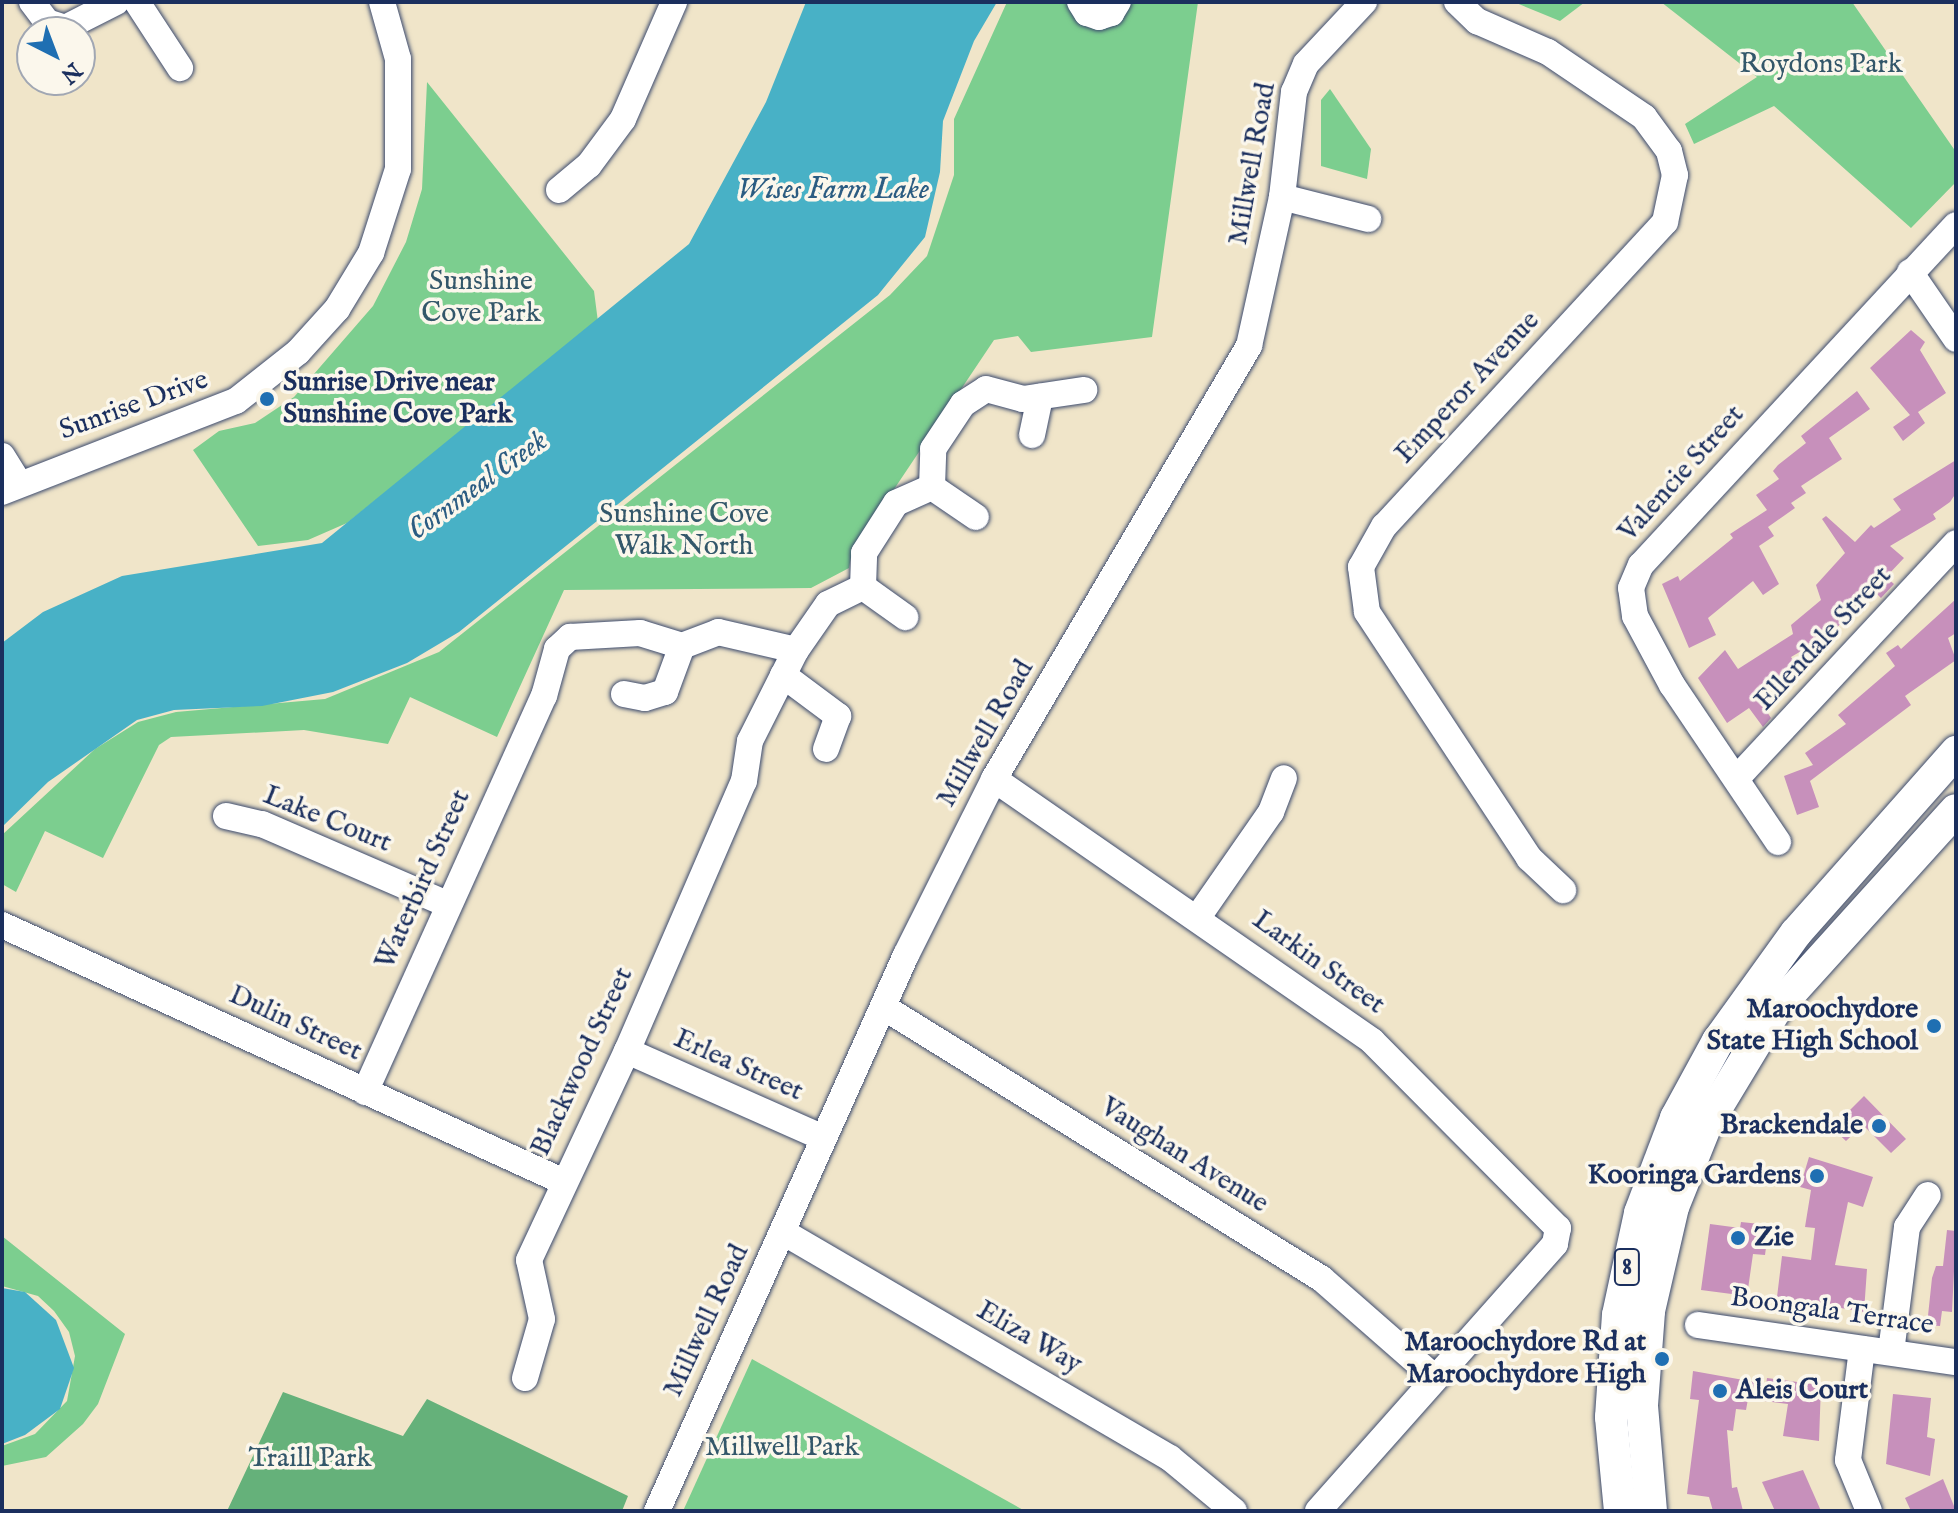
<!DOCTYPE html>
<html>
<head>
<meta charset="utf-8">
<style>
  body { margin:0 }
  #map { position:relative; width:1958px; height:1513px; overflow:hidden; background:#f0e5c9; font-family:"IM FELL English",serif }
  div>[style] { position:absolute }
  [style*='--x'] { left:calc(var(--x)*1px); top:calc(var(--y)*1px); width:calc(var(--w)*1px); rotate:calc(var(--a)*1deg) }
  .green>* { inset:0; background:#7cce8f }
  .forest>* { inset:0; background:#65b17a }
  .water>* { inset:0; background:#48b1c6 }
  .building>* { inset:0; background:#c790bb }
  .roads { filter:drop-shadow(0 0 2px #3b4a6e) drop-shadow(0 0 2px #3b4a6e) }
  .minor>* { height:26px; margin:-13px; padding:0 13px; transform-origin:13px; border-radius:13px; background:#fff }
  .major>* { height:32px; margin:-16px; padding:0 16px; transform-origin:16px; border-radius:16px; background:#fff }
  .dots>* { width:22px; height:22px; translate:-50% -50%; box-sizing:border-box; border:4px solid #fbf7ec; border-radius:50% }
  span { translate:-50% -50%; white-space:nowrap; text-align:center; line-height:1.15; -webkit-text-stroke:7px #fbf7ec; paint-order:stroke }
  .shield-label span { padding:2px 6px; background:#fbf7ec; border:2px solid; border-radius:6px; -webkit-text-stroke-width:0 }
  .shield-label { font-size:26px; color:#1b2f5e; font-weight:700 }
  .park-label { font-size:28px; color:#33576a }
  .street-label { font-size:28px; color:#1b2f5e }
  .poi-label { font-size:28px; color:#1b2f5e; font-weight:700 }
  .left { translate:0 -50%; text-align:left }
  .right { translate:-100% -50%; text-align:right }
  .water-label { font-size:30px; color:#2b5c82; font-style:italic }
  .frame { position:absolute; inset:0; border:4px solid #1b2f5e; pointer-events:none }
  .north { position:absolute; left:16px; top:16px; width:80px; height:80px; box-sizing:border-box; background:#fbf7ec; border:2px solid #a1a7b3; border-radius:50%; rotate:138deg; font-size:22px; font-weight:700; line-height:32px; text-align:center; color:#1b2f5e }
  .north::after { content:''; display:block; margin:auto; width:28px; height:36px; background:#1f6fb2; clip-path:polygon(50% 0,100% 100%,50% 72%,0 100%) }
</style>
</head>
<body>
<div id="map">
  <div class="green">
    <i style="clip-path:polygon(1007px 2px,1198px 2px,1152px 337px,1031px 352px,1018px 336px,994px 340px,852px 552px,849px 568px,811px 588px,564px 590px,497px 737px,410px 697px,388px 744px,304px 730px,171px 737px,159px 745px,103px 858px,45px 831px,16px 892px,2px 884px,2px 835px,95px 749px,138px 722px,176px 712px,325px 699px,439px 652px,890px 295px,927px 256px,954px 175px,954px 119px)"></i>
    <i style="clip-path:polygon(1514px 2px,1585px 2px,1560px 21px)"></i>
    <i style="clip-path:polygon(1661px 2px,1852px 2px,1956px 152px,1956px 182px,1911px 228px,1774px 106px,1694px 144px,1685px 124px,1757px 77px)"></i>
    <i style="clip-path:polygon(427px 82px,594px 291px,598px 322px,347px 523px,308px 540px,258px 546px,193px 450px,219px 431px,255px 423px,294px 397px,373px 306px,406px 242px,422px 189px)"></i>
    <i style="clip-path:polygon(1330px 89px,1371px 149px,1367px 179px,1321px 166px,1321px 100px)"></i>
    <i style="clip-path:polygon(2px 1236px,125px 1334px,98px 1404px,83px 1424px,46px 1457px,2px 1466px,2px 1446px,35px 1434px,67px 1401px,75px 1356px,69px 1332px,54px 1311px,38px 1296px,2px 1286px)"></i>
    <i style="clip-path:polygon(752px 1359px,1025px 1511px,683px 1511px)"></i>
  </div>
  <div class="forest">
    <i style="clip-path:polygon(283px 1392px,403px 1436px,427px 1399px,628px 1496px,622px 1511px,227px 1511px)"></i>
  </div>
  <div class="water">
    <i style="clip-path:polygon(806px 2px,997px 2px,974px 41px,943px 121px,940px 172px,925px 237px,878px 295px,459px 632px,407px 663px,333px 692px,262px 706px,174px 710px,137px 720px,48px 782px,2px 827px,2px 643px,43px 612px,122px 576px,322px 543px,689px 244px,766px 102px)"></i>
    <i style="clip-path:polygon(2px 1288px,25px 1292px,56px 1320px,74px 1368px,60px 1409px,25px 1435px,2px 1444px)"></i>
  </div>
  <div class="building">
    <i style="clip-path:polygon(1911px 330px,1925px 342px,1920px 350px,1946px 393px,1918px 412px,1925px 423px,1903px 441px,1893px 427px,1910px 415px,1870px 368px)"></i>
    <i style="clip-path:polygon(1857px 391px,1870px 409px,1829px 438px,1842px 459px,1801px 486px,1806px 493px,1791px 503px,1795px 508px,1768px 527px,1774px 536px,1759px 546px,1779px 584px,1763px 595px,1753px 581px,1708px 618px,1716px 635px,1689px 648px,1662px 584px,1678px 576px,1680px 581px,1733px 538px,1730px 534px,1767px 510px,1756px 495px,1779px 479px,1773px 471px,1778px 465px,1806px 443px,1801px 436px)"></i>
    <i style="clip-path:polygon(1956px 460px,1956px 493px,1950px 502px,1933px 514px,1936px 519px,1890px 546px,1904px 558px,1886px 577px,1894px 584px,1881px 598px,1872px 589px,1832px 633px,1791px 657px,1800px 671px,1758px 698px,1771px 718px,1763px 727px,1749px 708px,1727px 723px,1698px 678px,1725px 650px,1738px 669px,1793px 634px,1791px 625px,1821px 600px,1816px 585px,1845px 553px,1822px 519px,1826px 516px,1855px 542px,1871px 525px,1874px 528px,1901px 510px,1893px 499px)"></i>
    <i style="clip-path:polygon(1956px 599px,1956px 633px,1948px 638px,1956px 660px,1905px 696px,1911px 705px,1810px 781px,1819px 807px,1797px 815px,1784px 776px,1813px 765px,1805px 753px,1846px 724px,1838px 715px,1895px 666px,1886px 653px,1898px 645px,1901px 649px)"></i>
    <i style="clip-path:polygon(1864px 1096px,1906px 1139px,1891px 1153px,1863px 1125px,1846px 1141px,1832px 1128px)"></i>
    <i style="clip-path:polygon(1809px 1157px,1873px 1177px,1863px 1207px,1848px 1202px,1835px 1265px,1867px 1269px,1864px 1312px,1777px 1297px,1782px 1256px,1811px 1260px,1815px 1228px,1805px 1227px,1811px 1190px,1800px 1187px)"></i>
    <i style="clip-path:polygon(1741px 1222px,1769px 1225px,1765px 1255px,1753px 1254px,1747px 1296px,1701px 1290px,1710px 1224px,1740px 1228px)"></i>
    <i style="clip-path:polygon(1947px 1230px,1956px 1231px,1952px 1312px,1942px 1311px,1940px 1326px,1927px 1325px,1932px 1278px,1936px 1266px,1943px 1266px)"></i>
    <i style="clip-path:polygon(1693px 1371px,1766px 1384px,1767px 1378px,1821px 1385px,1819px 1441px,1783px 1436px,1788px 1404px,1748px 1399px,1746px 1410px,1736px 1409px,1733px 1431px,1727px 1430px,1732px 1488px,1737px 1487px,1743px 1511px,1713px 1511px,1709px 1497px,1687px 1494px,1699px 1400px,1690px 1399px)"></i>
    <i style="clip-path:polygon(1893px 1394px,1931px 1398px,1927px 1437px,1935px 1439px,1930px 1476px,1886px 1464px)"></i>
    <i style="clip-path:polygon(1803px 1470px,1821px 1511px,1775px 1511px,1762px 1482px)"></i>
    <i style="clip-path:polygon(1943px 1479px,1956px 1511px,1911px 1511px,1905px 1498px)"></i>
  </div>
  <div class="roads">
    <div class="minor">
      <i style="--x:32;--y:2;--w:25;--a:53"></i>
      <i style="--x:47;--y:22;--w:19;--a:18"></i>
      <i style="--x:65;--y:28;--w:57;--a:-27"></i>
      <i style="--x:137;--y:2;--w:79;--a:56.9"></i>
      <i style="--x:1080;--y:2;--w:13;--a:58"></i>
      <i style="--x:1087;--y:13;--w:13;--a:18"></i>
      <i style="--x:1099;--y:17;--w:13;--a:-18"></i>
      <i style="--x:1111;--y:13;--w:13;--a:-58"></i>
      <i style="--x:1457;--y:2;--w:28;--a:44"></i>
      <i style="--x:1477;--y:21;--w:77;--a:23.6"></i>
      <i style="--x:1548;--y:52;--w:116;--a:34.1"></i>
      <i style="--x:1644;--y:117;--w:42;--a:53.7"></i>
      <i style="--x:1669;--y:151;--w:25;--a:76"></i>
      <i style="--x:1675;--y:175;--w:48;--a:102"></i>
      <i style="--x:1665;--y:222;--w:414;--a:132.7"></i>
      <i style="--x:1384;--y:526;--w:47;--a:119.3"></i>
      <i style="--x:1361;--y:567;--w:45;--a:82.4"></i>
      <i style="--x:1367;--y:612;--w:295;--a:56.6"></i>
      <i style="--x:1529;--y:858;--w:47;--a:43.3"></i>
      <i style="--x:559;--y:190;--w:39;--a:-40"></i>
      <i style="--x:589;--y:165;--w:57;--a:-53.5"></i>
      <i style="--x:623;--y:119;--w:128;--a:-66.4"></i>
      <i style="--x:1282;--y:197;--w:89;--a:14.3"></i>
      <i style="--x:1910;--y:272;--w:81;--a:55.5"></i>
      <i style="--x:1032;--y:435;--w:39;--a:-78"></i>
      <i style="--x:2;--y:456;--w:32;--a:58"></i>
      <i style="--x:932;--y:487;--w:53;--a:34.3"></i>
      <i style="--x:2;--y:492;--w:251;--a:-21.3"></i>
      <i style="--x:236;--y:401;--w:79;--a:-38.3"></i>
      <i style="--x:298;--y:352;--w:58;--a:-47.8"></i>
      <i style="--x:337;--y:309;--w:66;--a:-58.7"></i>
      <i style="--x:371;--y:253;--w:88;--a:-72.2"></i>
      <i style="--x:398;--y:169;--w:110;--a:-90"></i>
      <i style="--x:398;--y:59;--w:59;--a:-105.7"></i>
      <i style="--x:863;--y:587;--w:52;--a:35.5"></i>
      <i style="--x:783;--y:675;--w:69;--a:36.7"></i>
      <i style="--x:838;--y:716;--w:35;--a:110"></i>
      <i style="--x:624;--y:694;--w:21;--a:11"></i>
      <i style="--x:645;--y:698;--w:21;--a:-17"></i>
      <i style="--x:665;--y:692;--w:49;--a:-69.7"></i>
      <i style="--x:1737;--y:778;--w:321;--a:-47"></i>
      <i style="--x:994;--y:779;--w:460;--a:34.7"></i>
      <i style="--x:1372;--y:1041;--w:264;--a:45.2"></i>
      <i style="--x:1558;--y:1228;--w:16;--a:101"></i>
      <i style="--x:1555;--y:1244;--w:357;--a:131.6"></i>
      <i style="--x:226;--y:816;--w:37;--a:13"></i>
      <i style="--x:262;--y:824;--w:202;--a:23.4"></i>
      <i style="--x:1778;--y:842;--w:189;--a:-124"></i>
      <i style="--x:1672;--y:685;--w:78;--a:-118.2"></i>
      <i style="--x:1635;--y:616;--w:28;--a:-98"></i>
      <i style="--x:1631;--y:588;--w:25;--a:-67"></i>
      <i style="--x:1641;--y:565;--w:463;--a:-47.2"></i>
      <i style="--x:1198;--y:917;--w:128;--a:-55.2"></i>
      <i style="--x:1271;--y:812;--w:36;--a:-69"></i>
      <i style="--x:2;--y:925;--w:616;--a:24.57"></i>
      <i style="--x:885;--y:1008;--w:514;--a:31.8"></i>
      <i style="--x:1322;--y:1279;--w:149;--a:41.2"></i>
      <i style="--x:627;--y:1051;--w:214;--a:23.9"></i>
      <i style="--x:365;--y:1092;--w:435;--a:-65.7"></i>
      <i style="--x:544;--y:696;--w:49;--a:-74.5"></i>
      <i style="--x:557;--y:649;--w:18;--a:-43"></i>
      <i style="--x:570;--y:637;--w:70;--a:-3.3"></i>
      <i style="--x:640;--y:633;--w:44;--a:17.2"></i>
      <i style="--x:682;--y:646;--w:39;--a:-21"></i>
      <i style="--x:718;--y:632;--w:80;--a:13"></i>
      <i style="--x:783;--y:1232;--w:448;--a:30.3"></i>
      <i style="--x:1170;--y:1458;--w:83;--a:39.6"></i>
      <i style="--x:1698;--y:1325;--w:261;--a:8.2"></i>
      <i style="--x:1862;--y:1349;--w:112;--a:97.2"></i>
      <i style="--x:1848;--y:1460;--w:55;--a:67.6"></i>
      <i style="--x:1891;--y:1352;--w:126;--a:-82.7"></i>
      <i style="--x:1907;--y:1227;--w:38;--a:-57"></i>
      <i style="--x:525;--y:1378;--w:61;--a:-73.9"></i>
      <i style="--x:542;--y:1319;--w:60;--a:-102.4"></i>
      <i style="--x:529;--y:1260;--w:231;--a:-64.9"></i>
      <i style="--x:627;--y:1051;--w:294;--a:-66.6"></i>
      <i style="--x:744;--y:781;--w:40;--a:-81.5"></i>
      <i style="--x:750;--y:741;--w:102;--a:-63.2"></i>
      <i style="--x:796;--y:650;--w:56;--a:-55.2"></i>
      <i style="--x:828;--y:604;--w:39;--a:-26"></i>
      <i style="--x:863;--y:587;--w:34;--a:-88"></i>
      <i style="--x:864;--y:553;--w:59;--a:-57.4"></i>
      <i style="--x:896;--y:503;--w:39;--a:-24"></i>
      <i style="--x:932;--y:487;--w:38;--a:-88"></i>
      <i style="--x:933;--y:449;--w:54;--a:-56.3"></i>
      <i style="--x:963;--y:404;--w:27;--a:-33"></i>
      <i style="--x:986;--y:389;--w:38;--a:15"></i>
      <i style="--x:1023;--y:399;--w:62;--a:-8.4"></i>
      <i style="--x:657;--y:1511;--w:609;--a:-65.88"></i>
      <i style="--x:906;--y:955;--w:197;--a:-63.4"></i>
      <i style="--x:994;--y:779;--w:503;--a:-59.51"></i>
      <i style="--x:1249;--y:346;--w:153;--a:-77.5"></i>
      <i style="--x:1282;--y:197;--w:106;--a:-83.5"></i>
      <i style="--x:1294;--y:92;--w:30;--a:-67"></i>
      <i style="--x:1306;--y:64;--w:85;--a:-46.9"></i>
    </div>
    <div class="major">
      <i style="--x:1620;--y:1511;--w:94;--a:-95.5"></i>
      <i style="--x:1611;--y:1417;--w:102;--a:-86.1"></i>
      <i style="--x:1618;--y:1315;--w:104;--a:-77.8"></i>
      <i style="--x:1640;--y:1213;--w:102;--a:-69.2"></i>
      <i style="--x:1676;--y:1118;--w:88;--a:-61.4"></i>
      <i style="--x:1718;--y:1041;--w:133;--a:-54.2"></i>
      <i style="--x:1796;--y:933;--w:242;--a:-48.5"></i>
      <i style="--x:1651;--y:1511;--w:106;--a:-94.9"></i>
      <i style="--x:1642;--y:1405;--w:94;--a:-85.7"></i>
      <i style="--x:1649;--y:1311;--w:107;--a:-77"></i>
      <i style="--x:1673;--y:1207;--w:88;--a:-68.1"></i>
      <i style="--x:1706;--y:1125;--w:135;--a:-58.9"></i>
      <i style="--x:1776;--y:1009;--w:268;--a:-47.9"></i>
    </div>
  </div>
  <div class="dots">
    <i style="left:267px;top:399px;background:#1f6fb2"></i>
    <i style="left:1934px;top:1026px;background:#1f6fb2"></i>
    <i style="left:1879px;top:1126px;background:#1f6fb2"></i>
    <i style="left:1817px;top:1176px;background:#1f6fb2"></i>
    <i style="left:1738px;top:1238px;background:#1f6fb2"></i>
    <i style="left:1662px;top:1359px;background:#1f6fb2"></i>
    <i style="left:1720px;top:1391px;background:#1f6fb2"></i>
  </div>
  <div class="shield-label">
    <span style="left:1627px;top:1267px">8</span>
  </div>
  <div class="park-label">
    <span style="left:1821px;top:65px">Roydons Park</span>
    <span style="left:481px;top:298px">Sunshine<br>Cove Park</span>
    <span style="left:684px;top:531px">Sunshine Cove<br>Walk North</span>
    <span style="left:782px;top:1448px">Millwell Park</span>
    <span style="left:310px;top:1459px">Traill Park</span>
  </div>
  <div class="street-label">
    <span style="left:1253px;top:164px;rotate:-80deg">Millwell Road</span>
    <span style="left:1468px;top:388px;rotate:-47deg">Emperor Avenue</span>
    <span style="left:134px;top:406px;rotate:-20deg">Sunrise Drive</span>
    <span style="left:1682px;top:474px;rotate:-48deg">Valencie Street</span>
    <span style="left:1824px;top:639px;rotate:-47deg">Ellendale Street</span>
    <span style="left:986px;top:734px;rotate:-60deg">Millwell Road</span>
    <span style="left:327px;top:820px;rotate:22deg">Lake Court</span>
    <span style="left:424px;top:880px;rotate:-66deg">Waterbird Street</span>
    <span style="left:1318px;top:963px;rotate:36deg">Larkin Street</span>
    <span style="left:295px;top:1024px;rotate:25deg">Dulin Street</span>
    <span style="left:583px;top:1062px;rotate:-65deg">Blackwood Street</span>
    <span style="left:738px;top:1066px;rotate:24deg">Erlea Street</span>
    <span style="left:1184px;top:1156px;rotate:32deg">Vaughan Avenue</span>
    <span style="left:1832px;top:1312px;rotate:8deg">Boongala Terrace</span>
    <span style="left:707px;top:1321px;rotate:-65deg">Millwell Road</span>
    <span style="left:1029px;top:1338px;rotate:30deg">Eliza Way</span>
  </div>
  <div class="poi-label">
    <span class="left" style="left:283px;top:399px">Sunrise Drive near<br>Sunshine Cove Park</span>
    <span class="right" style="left:1918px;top:1026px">Maroochydore<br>State High School</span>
    <span class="right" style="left:1863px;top:1126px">Brackendale</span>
    <span class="right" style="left:1801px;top:1176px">Kooringa Gardens</span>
    <span class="left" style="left:1754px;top:1238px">Zie</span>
    <span class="right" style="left:1646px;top:1359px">Maroochydore Rd at<br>Maroochydore High</span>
    <span class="left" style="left:1736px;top:1391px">Aleis Court</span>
  </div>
  <div class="water-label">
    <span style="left:833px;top:190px">Wises Farm Lake</span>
    <span style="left:478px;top:486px;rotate:-36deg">Cornmeal Creek</span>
  </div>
  <div class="frame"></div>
  <div class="north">N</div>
</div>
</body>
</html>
